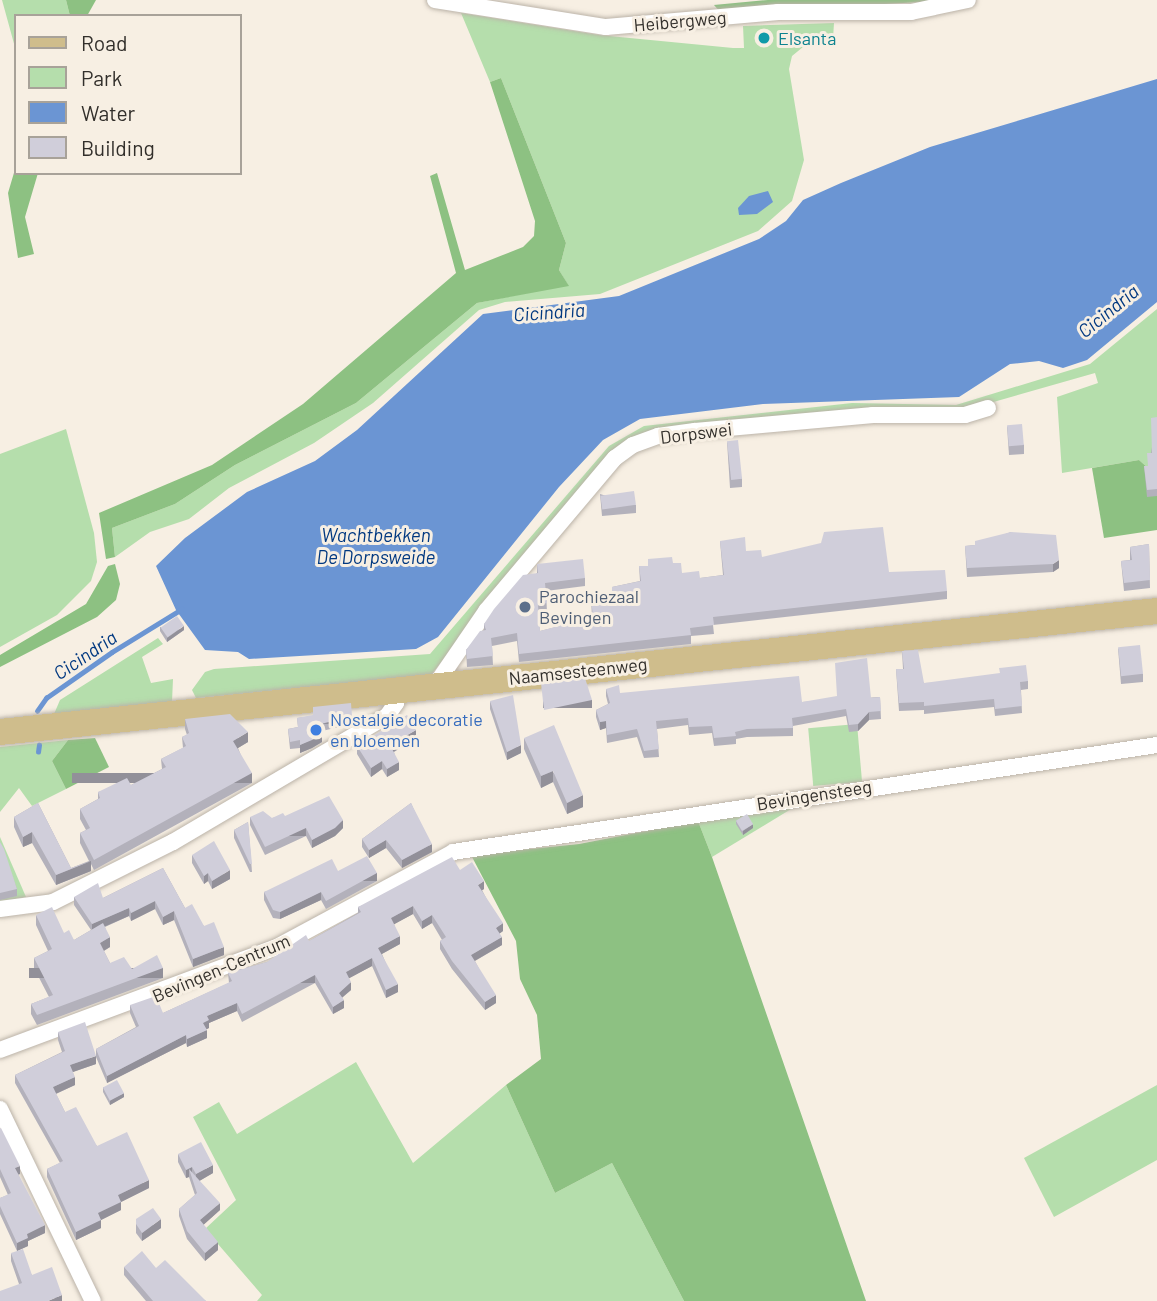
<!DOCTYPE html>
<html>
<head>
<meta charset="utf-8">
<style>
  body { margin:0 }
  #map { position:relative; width:1157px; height:1301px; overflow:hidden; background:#f7efe3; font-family:Barlow,sans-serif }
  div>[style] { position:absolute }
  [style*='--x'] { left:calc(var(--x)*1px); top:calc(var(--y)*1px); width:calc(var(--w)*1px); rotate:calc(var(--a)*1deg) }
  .green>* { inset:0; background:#b5deac; transform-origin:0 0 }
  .forest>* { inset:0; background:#8dc182 }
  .water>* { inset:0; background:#6b95d3 }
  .stream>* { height:4.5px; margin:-2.25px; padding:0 2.25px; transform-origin:2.25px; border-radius:2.25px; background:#6b95d3 }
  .roads { filter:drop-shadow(0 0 2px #bbb3a8) drop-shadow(0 0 2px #bbb3a8) }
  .street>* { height:16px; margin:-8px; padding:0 8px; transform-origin:8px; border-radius:8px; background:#fff }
  .primary>* { height:26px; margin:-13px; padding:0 13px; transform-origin:13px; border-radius:13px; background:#cfbd8c }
  .wall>* { inset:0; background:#b3b1bb }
  .shaded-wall>* { inset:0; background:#929099; transform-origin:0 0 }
  .building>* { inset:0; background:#d0ceda; transform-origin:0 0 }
  .dots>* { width:19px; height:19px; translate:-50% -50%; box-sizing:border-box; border:4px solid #f7efe3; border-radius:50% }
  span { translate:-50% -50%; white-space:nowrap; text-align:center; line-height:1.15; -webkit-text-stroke:6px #f7efe3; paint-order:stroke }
  .street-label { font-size:18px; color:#322f2b }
  .culture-label { font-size:18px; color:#0d838f }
  .left { translate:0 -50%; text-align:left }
  .service-label { font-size:18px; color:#4e5e75 }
  .shop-label { font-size:18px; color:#366cbe }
  .water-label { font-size:19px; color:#003880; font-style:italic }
  .legend { position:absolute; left:14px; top:14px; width:228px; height:161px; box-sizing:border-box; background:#f7efe3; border:2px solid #a8a299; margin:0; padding:9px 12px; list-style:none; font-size:21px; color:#322f2b }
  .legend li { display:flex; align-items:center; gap:14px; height:35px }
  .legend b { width:35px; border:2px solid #a8a299 }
</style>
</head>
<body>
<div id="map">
  <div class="green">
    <i style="clip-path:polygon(2px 0,66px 0,70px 16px,16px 16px,16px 51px)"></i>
    <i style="clip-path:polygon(461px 13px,599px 35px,733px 48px,744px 48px,743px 26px,834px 23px,833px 39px,803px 47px,792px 56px,789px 69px,804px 160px,792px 201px,758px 231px,600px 294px,505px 302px,479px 310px,373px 403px,314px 443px,229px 488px,189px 519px,150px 532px,115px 557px,112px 528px,175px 504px,235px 465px,356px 403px,477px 303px,568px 285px,559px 270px,566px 243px,501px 78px,490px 82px)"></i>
    <i style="clip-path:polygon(1157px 309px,1157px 476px,1139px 460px,1062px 473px,1057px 397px,1098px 383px,1095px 373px,955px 413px,640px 437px,530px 549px,431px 675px,196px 698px,192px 690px,205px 672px,214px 669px,430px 654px,609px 446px,644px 426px,852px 403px,956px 405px,1090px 364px)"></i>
    <i style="clip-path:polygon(66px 429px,94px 533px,97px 562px,91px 581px,57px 615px,0 647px,0 454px)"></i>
    <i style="clip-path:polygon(158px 638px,163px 644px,142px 657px,151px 683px,173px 679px,172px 702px,54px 714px,60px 700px)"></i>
    <i style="left:857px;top:724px;width:58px;height:49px;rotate:85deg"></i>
    <i style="clip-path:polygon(68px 740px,52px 761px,66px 789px,32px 806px,19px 788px,0 812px,0 747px)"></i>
    <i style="clip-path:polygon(796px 806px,712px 857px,698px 821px)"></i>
    <i style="clip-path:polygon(0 837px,26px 897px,0 902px)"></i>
    <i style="clip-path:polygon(356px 1062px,413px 1163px,506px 1085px,555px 1193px,612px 1163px,684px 1301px,257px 1301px,262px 1295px,205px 1229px,236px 1200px,193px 1117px,219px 1102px,237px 1134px)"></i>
    <i style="clip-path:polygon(1157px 1085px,1157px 1160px,1054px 1217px,1024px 1158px)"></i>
  </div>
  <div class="forest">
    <i style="clip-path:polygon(66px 0,96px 0,87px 16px,70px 16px)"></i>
    <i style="clip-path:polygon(768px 0,958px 0,721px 13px,714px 5px)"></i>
    <i style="clip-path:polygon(501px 78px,566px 243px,559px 270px,569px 286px,477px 303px,356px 403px,235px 465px,175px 504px,112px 528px,115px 557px,106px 559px,99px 513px,212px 465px,303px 404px,456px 273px,430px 176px,437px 173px,465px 270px,523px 247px,534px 236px,535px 221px,490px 82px)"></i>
    <i style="clip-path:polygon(16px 166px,16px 173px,38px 173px,25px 217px,34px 254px,18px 258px,8px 193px)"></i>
    <i style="clip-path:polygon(1139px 460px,1157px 476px,1157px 530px,1104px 538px,1092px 468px)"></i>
    <i style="clip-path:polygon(115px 564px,120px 584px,116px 600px,97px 617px,0 667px,0 655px,86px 604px,108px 566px)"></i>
    <i style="clip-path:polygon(95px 738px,109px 767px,66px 789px,52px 761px,68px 740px)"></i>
    <i style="clip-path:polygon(698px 821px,712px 857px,866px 1301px,684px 1301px,612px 1163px,555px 1193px,506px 1085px,541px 1059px,537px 1015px,520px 979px,516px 941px,471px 855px,579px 844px)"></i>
  </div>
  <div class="water">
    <i style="clip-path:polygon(1157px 79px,1157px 302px,1087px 360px,1063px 368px,1039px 361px,1010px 364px,959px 397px,763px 404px,640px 419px,603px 440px,559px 487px,438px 637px,416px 649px,249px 659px,238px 652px,205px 650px,176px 610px,156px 566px,185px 538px,247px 492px,315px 461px,357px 430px,483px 314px,619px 296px,759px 239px,786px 221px,803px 200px,841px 183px,930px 147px)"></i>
    <i style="clip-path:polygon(768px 191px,773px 202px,757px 214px,739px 215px,738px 208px,749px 196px)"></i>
  </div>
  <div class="stream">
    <i style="--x:37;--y:711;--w:16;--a:-55"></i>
    <i style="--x:46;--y:698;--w:80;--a:-34.9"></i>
    <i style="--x:112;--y:652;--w:82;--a:-31.6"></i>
    <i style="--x:38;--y:752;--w:7;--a:-82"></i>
  </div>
  <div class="roads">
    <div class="street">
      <i style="--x:435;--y:0;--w:173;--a:9"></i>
      <i style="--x:606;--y:27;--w:173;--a:-5"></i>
      <i style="--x:778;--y:12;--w:133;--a:0"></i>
      <i style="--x:911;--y:12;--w:58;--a:-11.9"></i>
      <i style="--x:434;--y:687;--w:92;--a:-55.6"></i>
      <i style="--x:486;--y:611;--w:200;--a:-49.9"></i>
      <i style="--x:615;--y:458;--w:22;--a:-36"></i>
      <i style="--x:633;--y:445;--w:27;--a:-20"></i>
      <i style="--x:658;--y:436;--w:37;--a:-8"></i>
      <i style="--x:695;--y:431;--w:179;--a:-5.1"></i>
      <i style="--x:873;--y:415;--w:92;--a:0"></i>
      <i style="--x:965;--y:415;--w:24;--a:-17"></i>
      <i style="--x:0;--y:909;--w:53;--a:-7.5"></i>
      <i style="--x:53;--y:902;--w:134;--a:-26.6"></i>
      <i style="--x:173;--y:842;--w:248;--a:-30.5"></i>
      <i style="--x:387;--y:716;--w:16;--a:-55"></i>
      <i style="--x:396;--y:703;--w:12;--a:-90"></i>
      <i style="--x:0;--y:1050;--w:293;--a:-20.4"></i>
      <i style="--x:275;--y:948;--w:202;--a:-28.3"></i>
      <i style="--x:453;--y:852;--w:712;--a:-8.64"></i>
      <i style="--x:0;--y:1109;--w:213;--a:64.2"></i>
    </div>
    <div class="primary">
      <i style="--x:0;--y:732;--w:1163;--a:-5.97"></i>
    </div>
  </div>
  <div class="wall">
    <i style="clip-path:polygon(1157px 417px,1157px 496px,1147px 497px,1144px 466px,1148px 466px,1151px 453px)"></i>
    <i style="clip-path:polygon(1007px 426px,1024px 445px,1024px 454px,1009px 455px)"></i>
    <i style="clip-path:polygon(727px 441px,742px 479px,742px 487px,730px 488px)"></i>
    <i style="clip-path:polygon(600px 494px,636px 505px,636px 513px,602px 516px)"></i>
    <i style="clip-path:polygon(1011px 532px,1059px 568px,1053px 572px,967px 577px,965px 546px,975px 545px)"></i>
    <i style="clip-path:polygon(720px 541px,762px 557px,889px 572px,947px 591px,947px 599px,713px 625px,714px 634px,691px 636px,691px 644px,519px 662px,517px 641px,492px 646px,493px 665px,467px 667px,466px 650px,484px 630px,484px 624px,537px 573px,537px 564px,585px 578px,585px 586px,546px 591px,547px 612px,538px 613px,540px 631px,592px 618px,591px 598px,612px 595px,612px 587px,640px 581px,639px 566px,648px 566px,648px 559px,673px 563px,682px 573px,700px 578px,723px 575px)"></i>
    <i style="clip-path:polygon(1149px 544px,1150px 588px,1124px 591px,1121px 561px,1130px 560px,1130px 547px)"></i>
    <i style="clip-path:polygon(160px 627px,184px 630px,167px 642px,160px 631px)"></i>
    <i style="clip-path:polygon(1118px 648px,1143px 674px,1143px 682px,1121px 684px)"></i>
    <i style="clip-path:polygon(902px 651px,924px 683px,1028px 681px,1028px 689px,1021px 690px,1022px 713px,995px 716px,994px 707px,924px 714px,924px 710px,899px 711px,896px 669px,903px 669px)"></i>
    <i style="clip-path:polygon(606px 689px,620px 693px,802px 702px,880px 697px,881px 719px,869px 720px,858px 731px,849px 732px,846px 716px,793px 726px,793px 736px,747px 737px,736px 739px,736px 744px,714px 746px,712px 733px,689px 735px,688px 725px,657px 729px,659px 757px,644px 758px,637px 737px,607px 743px,606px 728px,600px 730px,596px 717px,596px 710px,608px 704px,606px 696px)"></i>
    <i style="clip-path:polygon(490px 701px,521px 753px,507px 760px,490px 709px)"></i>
    <i style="clip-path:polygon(313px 716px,352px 724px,322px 731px,322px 742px,312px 748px,300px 753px,300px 748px,290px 749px,288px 729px,298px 727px,297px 718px)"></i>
    <i style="clip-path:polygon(185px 719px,248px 742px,238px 748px,252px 783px,94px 870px,91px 864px,91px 871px,56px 885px,32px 843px,23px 847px,14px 827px,14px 817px,38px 803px,71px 868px,89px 861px,80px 843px,80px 833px,86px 830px,80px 819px,80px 809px,98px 799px,98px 792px,131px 785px,162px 769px,161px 759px,183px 748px,182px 737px,187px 735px,185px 729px)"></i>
    <i style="clip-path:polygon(416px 738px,394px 752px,399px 770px,387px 777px,382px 769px,371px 777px,357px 754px,357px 746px)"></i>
    <i style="clip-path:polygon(524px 738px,583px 807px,567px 814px,553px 782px,541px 788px,524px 749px)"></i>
    <i style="clip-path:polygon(411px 803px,432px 852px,402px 868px,386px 848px,369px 858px,362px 847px,362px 839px)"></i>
    <i style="clip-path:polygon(285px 816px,343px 828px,335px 836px,312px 848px,306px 836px,265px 855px,250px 825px,250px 817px,272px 818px)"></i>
    <i style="clip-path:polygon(736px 820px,753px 828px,743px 835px,736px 824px)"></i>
    <i style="clip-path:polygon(248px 822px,252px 872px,250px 872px,234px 838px,234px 830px)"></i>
    <i style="clip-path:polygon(0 842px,17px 889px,17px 896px,0 900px)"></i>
    <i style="clip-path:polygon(192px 855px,230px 879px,212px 889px,208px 881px,204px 884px,192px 863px)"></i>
    <i style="clip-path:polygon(163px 868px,185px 908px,204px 926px,224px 955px,193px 967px,174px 920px,163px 925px,155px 909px,131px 921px,129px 916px,105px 927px,110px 947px,104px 951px,110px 963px,163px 978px,37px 1025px,31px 1014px,31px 1004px,49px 997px,34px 968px,34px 958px,48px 951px,36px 925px,36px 915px,74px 940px,91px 930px,74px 905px,74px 897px,103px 898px)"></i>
    <i style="clip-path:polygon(460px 870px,484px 889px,482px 890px,503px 931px,499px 934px,502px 945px,475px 961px,496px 1003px,485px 1010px,452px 969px,440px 949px,440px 941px,442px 940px,432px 923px,422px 929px,413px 914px,394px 924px,400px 944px,382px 954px,398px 992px,386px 998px,372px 966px,349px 978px,351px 990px,342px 998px,344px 1008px,333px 1014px,315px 983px,242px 1022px,237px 1011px,209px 1023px,209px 1028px,206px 1029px,207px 1038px,187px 1047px,186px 1043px,107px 1083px,96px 1057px,96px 1049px,136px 1027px,130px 1013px,130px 1005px,163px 1013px,229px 983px,228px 973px,267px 962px,309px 941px,358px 913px,358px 907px)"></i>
    <i style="clip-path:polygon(338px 871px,377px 881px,326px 909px,321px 900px,280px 919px,273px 918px,264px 900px,264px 892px)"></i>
    <i style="clip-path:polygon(58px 1032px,96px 1064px,73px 1072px,75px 1085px,56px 1094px,65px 1112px,97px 1146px,149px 1188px,121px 1202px,121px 1210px,101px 1220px,101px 1228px,76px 1240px,47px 1177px,47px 1169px,60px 1163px,15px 1083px,15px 1075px,62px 1052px,58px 1040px)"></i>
    <i style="clip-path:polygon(103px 1087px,124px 1097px,110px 1105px,103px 1092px)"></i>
    <i style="clip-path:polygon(0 1129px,20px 1174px,18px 1174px,45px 1233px,28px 1241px,28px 1246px,17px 1251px,0 1214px,0 1198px,8px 1195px,0 1177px)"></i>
    <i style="clip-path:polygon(178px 1154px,213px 1173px,199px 1181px,220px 1210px,203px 1225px,218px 1250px,205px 1261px,187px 1239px,179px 1216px,179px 1209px,195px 1195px,189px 1177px,186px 1178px,178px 1162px)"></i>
    <i style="clip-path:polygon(136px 1219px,161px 1228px,142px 1241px,136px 1233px)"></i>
    <i style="clip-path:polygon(11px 1253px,32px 1275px,62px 1301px,19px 1284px,11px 1261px)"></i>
    <i style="clip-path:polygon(124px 1267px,156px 1268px,206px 1301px,146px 1301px,124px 1275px)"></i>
  </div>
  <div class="shaded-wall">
    <i style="clip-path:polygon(1059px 560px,1059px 568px,1053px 572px,1053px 564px)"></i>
    <i style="clip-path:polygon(184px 626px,184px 630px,167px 642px,167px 638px)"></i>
    <i style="left:592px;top:700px;width:8px;height:49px;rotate:90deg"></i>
    <i style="clip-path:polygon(869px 712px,869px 720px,858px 731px,858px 724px)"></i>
    <i style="left:352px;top:716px;width:8px;height:32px;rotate:90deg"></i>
    <i style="clip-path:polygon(606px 721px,606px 728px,600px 730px,600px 722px)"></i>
    <i style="clip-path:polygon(416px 730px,416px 738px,390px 754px,390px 745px)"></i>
    <i style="clip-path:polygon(248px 732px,248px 742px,233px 751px,233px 741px)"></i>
    <i style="clip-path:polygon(322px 734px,322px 742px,312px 748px,300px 753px,300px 745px)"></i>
    <i style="clip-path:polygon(521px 745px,521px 753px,507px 760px,507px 752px)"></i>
    <i style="clip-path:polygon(382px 761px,382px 769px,371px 777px,371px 768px)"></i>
    <i style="clip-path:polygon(399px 762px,399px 770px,387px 777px,387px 769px)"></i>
    <i style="clip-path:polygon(553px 771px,553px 782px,541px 788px,541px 776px)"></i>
    <i style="left:252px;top:773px;width:10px;height:180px;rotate:90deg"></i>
    <i style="clip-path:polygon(583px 795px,583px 807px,567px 814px,567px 803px)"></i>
    <i style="clip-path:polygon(343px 820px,343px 828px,335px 836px,312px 848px,312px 840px)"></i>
    <i style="clip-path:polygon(753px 824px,753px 828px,743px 835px,743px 831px)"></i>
    <i style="left:306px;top:828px;width:8px;height:45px;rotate:90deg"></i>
    <i style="clip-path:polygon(32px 832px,32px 843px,23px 847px,23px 837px)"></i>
    <i style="clip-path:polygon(386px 840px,386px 848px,369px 858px,369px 850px)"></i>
    <i style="clip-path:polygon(432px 844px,432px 852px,402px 868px,402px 860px)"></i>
    <i style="clip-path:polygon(91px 861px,91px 871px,56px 885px,56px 875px)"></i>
    <i style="clip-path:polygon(230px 870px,230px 879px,212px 889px,212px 881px)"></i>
    <i style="clip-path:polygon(208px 873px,208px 881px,204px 884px,204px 876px)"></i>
    <i style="left:377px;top:873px;width:8px;height:58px;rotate:90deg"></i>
    <i style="clip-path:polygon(484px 881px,484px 889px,478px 893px,478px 885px)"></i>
    <i style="clip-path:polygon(321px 892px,321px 900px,280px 919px,280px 912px)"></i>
    <i style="clip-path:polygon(155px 901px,155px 909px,131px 921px,131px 913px)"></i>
    <i style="clip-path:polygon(413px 906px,413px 914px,391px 926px,391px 918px)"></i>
    <i style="clip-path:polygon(129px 908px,129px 916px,92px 932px,92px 924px)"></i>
    <i style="clip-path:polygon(174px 911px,174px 920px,163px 925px,163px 917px)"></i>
    <i style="clip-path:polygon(432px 915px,432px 923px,422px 929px,422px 921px)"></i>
    <i style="clip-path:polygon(503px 923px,503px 931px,496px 936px,496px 928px)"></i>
    <i style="clip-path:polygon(400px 936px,400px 944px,378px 956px,378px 948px)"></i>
    <i style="clip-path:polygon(110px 937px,110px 947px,100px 953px,100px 943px)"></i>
    <i style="clip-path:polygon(502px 937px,502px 945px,471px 963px,471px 955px)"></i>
    <i style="clip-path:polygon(224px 947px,224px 955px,193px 967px,193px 959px)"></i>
    <i style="clip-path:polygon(372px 958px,372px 966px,346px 980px,346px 972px)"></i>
    <i style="left:163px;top:968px;width:10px;height:134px;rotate:90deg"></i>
    <i style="left:315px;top:975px;width:8px;height:83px;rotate:90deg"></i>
    <i style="clip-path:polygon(351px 982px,351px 990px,339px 1000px,339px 993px)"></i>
    <i style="clip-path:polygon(398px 984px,398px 992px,386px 998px,386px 990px)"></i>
    <i style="clip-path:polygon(496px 995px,496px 1003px,485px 1010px,485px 1002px)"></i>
    <i style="clip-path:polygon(344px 1000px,344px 1008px,333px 1014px,333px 1007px)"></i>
    <i style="clip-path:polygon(237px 1003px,237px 1011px,209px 1023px,209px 1028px,203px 1031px,203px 1023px,207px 1016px)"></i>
    <i style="clip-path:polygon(207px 1030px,207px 1038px,187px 1047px,187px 1039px)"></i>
    <i style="clip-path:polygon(186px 1035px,186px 1043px,107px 1083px,107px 1076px)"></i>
    <i style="clip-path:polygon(96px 1056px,96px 1064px,70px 1073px,70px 1065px)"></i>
    <i style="clip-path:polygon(75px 1077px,75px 1085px,53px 1095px,53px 1087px)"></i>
    <i style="clip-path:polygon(124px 1093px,124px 1097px,110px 1105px,110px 1100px)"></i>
    <i style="clip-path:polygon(213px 1165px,213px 1173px,196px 1183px,196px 1174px)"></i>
    <i style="clip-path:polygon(20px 1166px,20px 1174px,15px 1176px,15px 1168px)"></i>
    <i style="clip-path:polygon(192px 1167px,192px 1175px,189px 1169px,189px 1177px,186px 1178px,186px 1170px)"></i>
    <i style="clip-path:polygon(149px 1180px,149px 1188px,121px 1202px,121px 1210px,101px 1220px,101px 1228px,76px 1240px,76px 1232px,118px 1195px)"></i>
    <i style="clip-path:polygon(220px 1203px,220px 1210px,200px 1228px,200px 1220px)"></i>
    <i style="clip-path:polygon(161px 1219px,161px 1228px,142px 1241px,142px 1233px)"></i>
    <i style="clip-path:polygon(45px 1225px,45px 1233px,28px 1241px,28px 1246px,17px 1251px,17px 1243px,27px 1234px)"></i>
    <i style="clip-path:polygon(218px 1242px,218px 1250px,205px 1261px,205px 1253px)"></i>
    <i style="clip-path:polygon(62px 1295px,62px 1301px,48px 1301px)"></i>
  </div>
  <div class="building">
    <i style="clip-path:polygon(1157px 417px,1157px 489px,1147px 490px,1144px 466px,1148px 466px,1147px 453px,1152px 453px,1151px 418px)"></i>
    <i style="left:1022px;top:424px;width:21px;height:15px;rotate:85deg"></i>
    <i style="left:738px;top:440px;width:39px;height:11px;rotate:84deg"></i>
    <i style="left:634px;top:491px;width:14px;height:34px;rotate:82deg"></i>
    <i style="clip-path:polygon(883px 527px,889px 572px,945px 570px,947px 591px,713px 617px,714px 625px,690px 628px,691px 635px,519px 654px,517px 633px,491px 638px,493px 656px,467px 659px,466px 650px,480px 631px,486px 630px,484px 624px,494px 609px,523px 575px,538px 573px,537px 564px,583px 559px,585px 578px,545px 583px,547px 603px,538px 605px,540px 631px,593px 617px,591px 598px,612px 595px,612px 587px,641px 581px,639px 566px,648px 566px,648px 559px,672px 557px,673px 563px,681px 563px,682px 573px,699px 571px,700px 578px,724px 575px,720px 541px,745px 537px,746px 551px,761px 550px,762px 557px,821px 543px,824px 532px)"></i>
    <i style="clip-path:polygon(1011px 532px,1056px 535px,1059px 560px,1053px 564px,967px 568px,965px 546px,975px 545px,975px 541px)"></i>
    <i style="clip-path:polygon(1149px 544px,1150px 580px,1124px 583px,1121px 561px,1132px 560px,1130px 547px)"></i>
    <i style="left:177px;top:616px;width:12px;height:20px;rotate:55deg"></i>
    <i style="left:1140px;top:645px;width:29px;height:22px;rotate:84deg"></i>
    <i style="clip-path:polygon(918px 650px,924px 683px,1000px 673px,999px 668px,1026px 665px,1028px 681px,1020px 682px,1022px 706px,995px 709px,994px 699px,924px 706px,924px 702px,899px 703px,896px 669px,904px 669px,902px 651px)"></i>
    <i style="clip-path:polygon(867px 658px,871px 698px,880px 697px,881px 711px,869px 712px,858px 724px,849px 725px,846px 709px,792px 718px,793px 728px,747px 729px,735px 732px,736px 736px,714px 738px,712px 726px,689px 727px,688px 718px,656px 721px,659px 749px,644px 751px,637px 729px,607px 735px,606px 721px,600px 722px,596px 710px,610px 703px,606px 689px,619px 685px,620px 693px,799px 676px,802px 702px,837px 696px,835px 663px)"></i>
    <i style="clip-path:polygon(585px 678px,592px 700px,544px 710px,541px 683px)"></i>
    <i style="clip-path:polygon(513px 695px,521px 745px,507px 752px,490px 701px)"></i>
    <i style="clip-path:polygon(351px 703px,352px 716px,321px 724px,322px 734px,312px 740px,300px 745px,300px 740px,290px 742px,288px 729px,298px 727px,297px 718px,313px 715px,313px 707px)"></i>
    <i style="clip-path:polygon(230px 714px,248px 732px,233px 741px,252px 773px,94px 860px,80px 833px,90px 828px,80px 809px,100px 798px,98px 792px,127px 778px,131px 785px,166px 767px,161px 759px,186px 746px,182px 737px,189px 733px,185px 719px)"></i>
    <i style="clip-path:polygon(407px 715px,416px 730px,390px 745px,399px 762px,387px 769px,382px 761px,371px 768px,357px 746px)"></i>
    <i style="clip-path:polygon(554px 725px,583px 795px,567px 803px,553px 771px,541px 776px,524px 738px)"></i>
    <i style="clip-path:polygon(329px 796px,343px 820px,335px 828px,312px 840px,306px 828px,265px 847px,250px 817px,263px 811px,272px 818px,283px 813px,285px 816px)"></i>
    <i style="clip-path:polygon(38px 803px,71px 868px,91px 861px,56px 875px,32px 832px,23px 837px,14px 817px)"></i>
    <i style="clip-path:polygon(411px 803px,432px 844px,402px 860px,386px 840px,369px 850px,362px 839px)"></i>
    <i style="left:747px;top:814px;width:12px;height:13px;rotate:59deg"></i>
    <i style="clip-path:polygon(248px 822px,252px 864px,250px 864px,234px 830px)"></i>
    <i style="clip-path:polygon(214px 841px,230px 870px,212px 881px,208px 873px,204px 876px,192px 855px)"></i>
    <i style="clip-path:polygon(0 842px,4px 849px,17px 889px,0 893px)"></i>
    <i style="clip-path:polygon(367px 856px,377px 873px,326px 901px,321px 892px,280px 912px,273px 910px,264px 892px,332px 859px,338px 871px)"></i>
    <i style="clip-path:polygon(452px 857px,460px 870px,472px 862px,484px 881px,478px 885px,503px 923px,496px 928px,502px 937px,471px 955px,496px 995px,485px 1002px,452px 961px,440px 941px,446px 937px,432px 915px,422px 921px,413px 906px,391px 918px,400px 936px,378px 948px,398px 984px,386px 990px,372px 958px,346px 972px,351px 982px,339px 993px,344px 1000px,333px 1007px,315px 975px,242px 1014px,237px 1003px,207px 1016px,209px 1020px,203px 1023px,207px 1030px,187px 1039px,186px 1035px,107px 1076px,96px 1049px,139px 1026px,130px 1005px,156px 996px,163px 1013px,232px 981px,228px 973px,267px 962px,306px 935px,309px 941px,361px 912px,358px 907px)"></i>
    <i style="clip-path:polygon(163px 868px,185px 908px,192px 904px,204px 926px,214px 922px,224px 947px,193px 959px,174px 911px,163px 917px,155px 901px,131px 913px,129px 908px,92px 924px,74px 897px,98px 883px,103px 898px)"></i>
    <i style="clip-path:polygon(52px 907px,64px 933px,69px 930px,74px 940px,103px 923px,110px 937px,100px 943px,110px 963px,124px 957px,132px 969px,157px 955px,163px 968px,37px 1015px,31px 1004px,53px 995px,34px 958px,52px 949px,36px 915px)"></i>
    <i style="clip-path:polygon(85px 1022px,96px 1056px,70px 1065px,75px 1077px,53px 1087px,65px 1112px,76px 1107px,97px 1146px,127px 1132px,149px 1180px,118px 1195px,121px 1202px,98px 1213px,101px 1220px,76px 1232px,47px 1169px,63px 1161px,15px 1075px,65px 1051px,58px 1032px)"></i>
    <i style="left:117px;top:1080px;width:15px;height:16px;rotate:62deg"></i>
    <i style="clip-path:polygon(1px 1128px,20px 1166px,15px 1168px,45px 1225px,27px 1234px,28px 1238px,17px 1243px,0 1206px,0 1198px,11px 1193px,0 1169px,0 1129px)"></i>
    <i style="clip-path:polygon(201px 1142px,213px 1165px,196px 1174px,192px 1167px,186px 1170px,178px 1154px)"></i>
    <i style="clip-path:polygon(189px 1169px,220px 1203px,200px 1220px,218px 1242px,205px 1253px,187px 1231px,179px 1209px,197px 1193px)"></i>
    <i style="clip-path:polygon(153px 1208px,161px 1219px,142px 1233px,136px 1224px,136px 1219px)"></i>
    <i style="clip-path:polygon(23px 1249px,32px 1275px,52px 1267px,62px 1295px,48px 1301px,0 1301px,0 1291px,22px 1283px,11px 1253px)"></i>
    <i style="clip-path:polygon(142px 1251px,156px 1268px,165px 1260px,206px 1301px,153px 1301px,124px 1267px)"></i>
  </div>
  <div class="dots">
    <i style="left:764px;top:38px;background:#0f9aa8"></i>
    <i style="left:525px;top:607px;background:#5c6f8a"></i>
    <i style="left:316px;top:730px;background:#3f7fe0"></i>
  </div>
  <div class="street-label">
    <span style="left:680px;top:21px;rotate:-5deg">Heibergweg</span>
    <span style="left:696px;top:433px;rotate:-7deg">Dorpswei</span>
    <span style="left:578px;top:671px;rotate:-6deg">Naamsesteenweg</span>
    <span style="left:814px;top:795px;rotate:-9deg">Bevingensteeg</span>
    <span style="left:221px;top:968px;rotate:-23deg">Bevingen-Centrum</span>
  </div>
  <div class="culture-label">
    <span class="left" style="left:778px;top:38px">Elsanta</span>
  </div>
  <div class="service-label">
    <span class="left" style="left:539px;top:607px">Parochiezaal<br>Bevingen</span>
  </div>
  <div class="shop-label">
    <span class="left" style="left:330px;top:730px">Nostalgie decoratie<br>en bloemen</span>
  </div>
  <div class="water-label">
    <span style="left:1108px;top:311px;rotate:-39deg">Cicindria</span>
    <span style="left:549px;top:312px;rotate:-4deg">Cicindria</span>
    <span style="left:376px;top:546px">Wachtbekken<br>De Dorpsweide</span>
    <span style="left:85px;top:655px;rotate:-34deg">Cicindria</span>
  </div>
  <ul class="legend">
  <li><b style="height:9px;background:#cfbd8c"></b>Road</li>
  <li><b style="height:19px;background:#b5deac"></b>Park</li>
  <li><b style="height:19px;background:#6b95d3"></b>Water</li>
  <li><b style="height:19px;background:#d0ceda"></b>Building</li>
  </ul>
</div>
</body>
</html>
